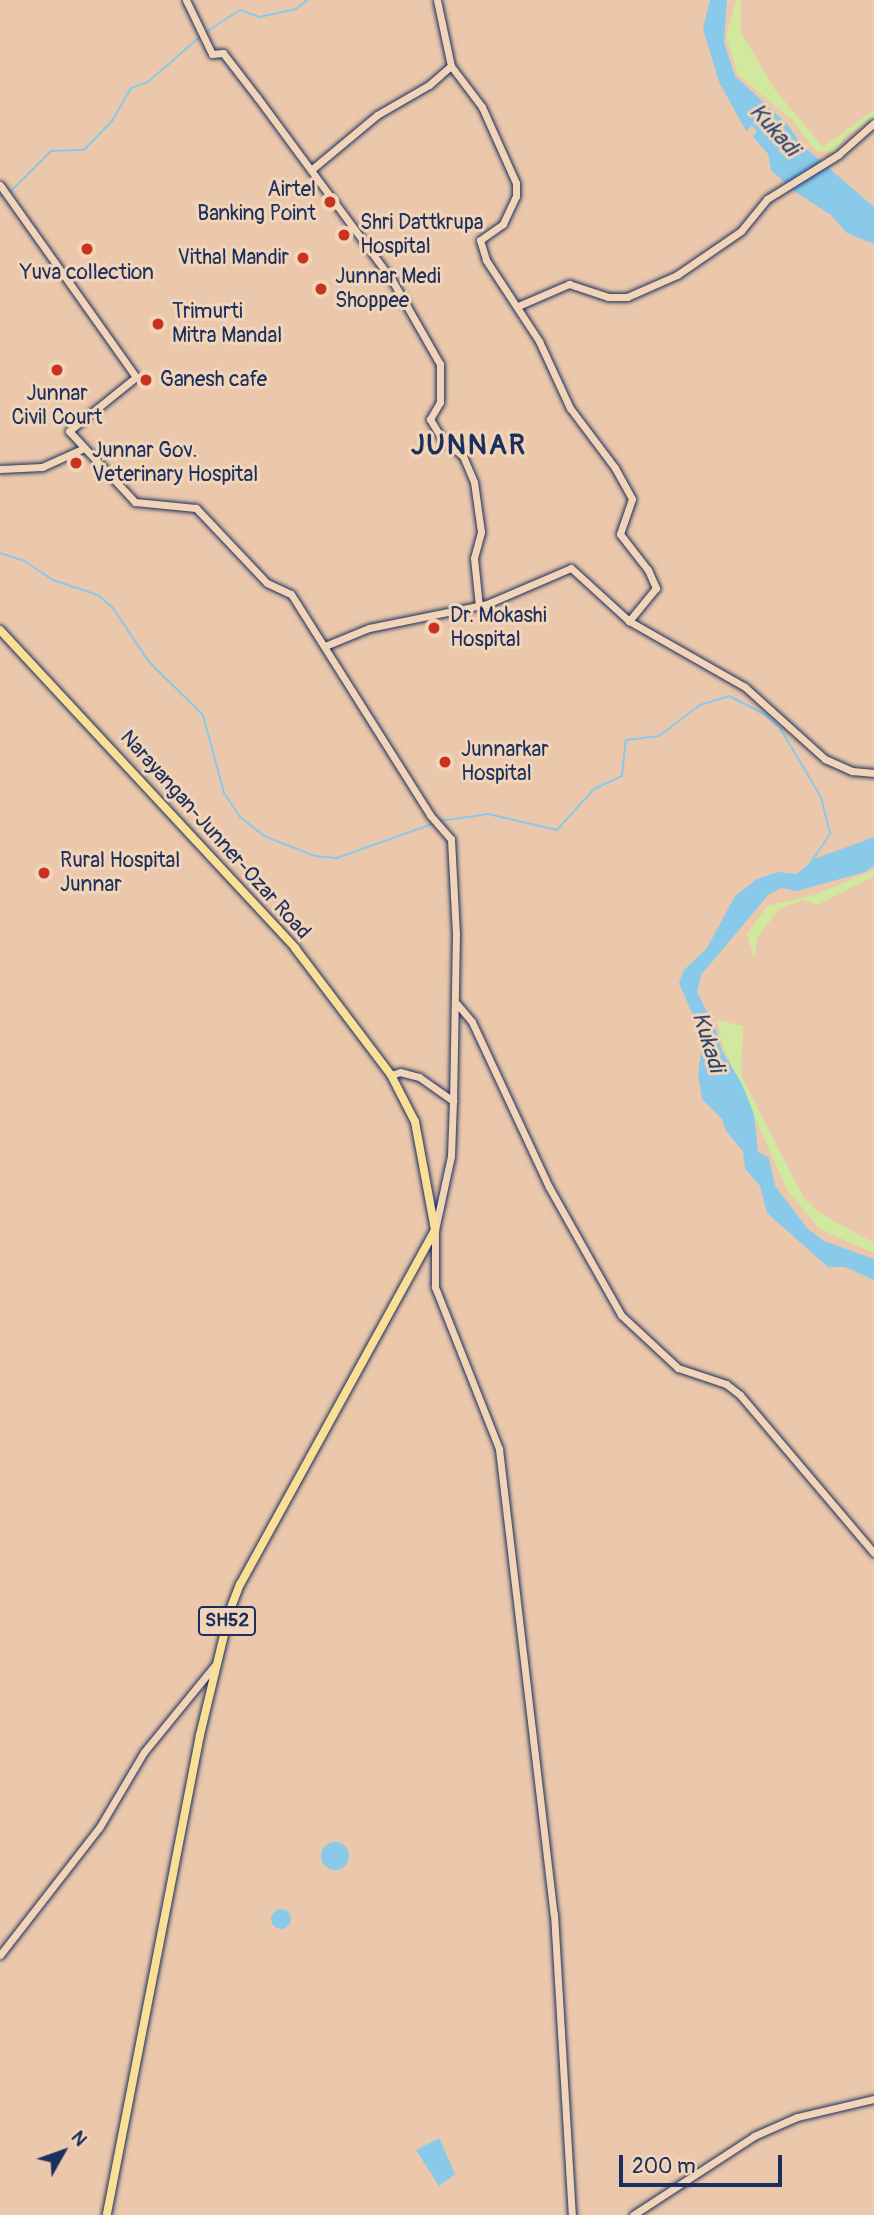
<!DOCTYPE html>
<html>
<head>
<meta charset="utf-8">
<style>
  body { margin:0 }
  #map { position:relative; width:874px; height:2215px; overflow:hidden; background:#ebc8ab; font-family:Pangolin,sans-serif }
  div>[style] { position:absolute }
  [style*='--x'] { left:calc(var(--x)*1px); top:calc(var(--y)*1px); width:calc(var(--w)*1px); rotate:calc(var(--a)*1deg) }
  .green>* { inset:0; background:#d1e99f }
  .water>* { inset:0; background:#89c9ea }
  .round { border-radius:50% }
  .stream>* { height:2px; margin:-1px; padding:0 1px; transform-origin:1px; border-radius:1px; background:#89c9ea }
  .roads { filter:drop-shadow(0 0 2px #1b2f5e) drop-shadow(0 0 2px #1b2f5e) }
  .secondary>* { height:7px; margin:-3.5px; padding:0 3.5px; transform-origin:3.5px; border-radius:3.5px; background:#f2d5b8 }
  .primary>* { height:8px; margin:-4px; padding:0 4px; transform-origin:4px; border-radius:4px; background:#fadf96 }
  .dots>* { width:19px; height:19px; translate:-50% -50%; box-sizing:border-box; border:4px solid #f2d5b8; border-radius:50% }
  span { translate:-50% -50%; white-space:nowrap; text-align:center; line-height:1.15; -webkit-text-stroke:6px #f2d5b8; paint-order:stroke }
  .shield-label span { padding:2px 5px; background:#f2d5b8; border:2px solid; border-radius:5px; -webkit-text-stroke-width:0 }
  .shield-label { font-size:19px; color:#1b2f5e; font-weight:700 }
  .poi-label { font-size:21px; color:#1b2f5e }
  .right { translate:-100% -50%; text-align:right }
  .left { translate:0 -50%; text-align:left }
  .street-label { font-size:21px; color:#1b2f5e }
  .water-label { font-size:23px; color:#2c4673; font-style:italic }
  .district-label { font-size:28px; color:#1b2f5e; font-weight:700; letter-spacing:2px }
  .north { position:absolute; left:28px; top:2117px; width:70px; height:70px; -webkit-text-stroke:5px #f2d5b8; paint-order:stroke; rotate:50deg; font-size:19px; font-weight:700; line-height:28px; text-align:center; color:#1b2f5e }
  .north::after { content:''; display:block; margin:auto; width:24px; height:32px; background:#1b2f5e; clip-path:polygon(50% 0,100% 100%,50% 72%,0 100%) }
  .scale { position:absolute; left:619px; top:2155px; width:163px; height:32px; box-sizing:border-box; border:4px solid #1b2f5e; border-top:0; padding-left:9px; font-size:21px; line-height:24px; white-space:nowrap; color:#1b2f5e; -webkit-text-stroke:5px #f2d5b8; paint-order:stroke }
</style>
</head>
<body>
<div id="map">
  <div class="green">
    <i style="clip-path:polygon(736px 0,741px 0,741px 32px,775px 90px,823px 147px,874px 110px,874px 118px,845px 136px,835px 152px,816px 151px,793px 121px,738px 75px,726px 36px)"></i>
    <i style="clip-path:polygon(874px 870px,874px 876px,817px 905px,802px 900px,779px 909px,757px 938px,754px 960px,747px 934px,767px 906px,814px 895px)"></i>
    <i style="clip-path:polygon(717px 1020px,743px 1026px,741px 1075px,803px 1197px,821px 1214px,874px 1243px,874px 1253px,820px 1229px,788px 1192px,723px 1046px)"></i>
  </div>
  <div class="water">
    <i style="clip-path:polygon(710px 0,727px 0,724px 42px,735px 76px,787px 124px,802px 145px,874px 207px,874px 244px,847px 233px,831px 215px,794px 191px,771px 170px,768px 154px,753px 137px,757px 131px,752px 126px,746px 131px,719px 82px,703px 29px)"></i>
    <i style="clip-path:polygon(874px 837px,874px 866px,865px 872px,797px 891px,781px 888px,769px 894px,701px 975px,697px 992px,716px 1029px,722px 1051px,742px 1084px,754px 1114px,758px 1152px,769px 1158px,775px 1186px,808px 1229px,824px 1241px,874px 1259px,874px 1280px,845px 1267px,828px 1267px,767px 1213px,760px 1186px,745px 1169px,743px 1151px,726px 1131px,722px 1119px,702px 1099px,698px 1074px,703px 1038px,679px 983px,684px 970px,707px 948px,735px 896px,757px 879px,778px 872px,797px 874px,814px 859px)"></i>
    <i class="round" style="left:321px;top:1842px;width:28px;height:28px"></i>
    <i class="round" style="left:271px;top:1909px;width:20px;height:20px"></i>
    <i style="clip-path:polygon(439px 2138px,455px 2174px,439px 2186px,416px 2150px)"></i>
  </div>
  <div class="stream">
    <i style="--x:206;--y:32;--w:40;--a:-32.9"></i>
    <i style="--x:240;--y:10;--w:20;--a:20"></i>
    <i style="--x:259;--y:17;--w:38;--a:-12"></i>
    <i style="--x:296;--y:9;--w:14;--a:-39"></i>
    <i style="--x:11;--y:191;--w:57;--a:-45"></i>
    <i style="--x:51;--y:151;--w:33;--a:-2"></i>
    <i style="--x:84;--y:150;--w:40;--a:-46"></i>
    <i style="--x:112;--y:121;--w:38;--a:-60"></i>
    <i style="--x:131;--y:88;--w:18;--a:-19"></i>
    <i style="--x:148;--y:82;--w:70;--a:-41"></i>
    <i style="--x:0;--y:196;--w:2;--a:-27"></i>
    <i style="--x:0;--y:553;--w:25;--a:18"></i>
    <i style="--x:24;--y:561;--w:35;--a:33"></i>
    <i style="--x:53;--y:580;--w:47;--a:18.4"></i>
    <i style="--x:98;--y:595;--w:20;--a:41"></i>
    <i style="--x:113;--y:608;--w:65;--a:56.3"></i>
    <i style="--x:149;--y:662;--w:76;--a:44.5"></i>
    <i style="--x:203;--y:715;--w:81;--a:74.9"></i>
    <i style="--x:224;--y:793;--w:29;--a:56"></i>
    <i style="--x:240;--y:817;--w:31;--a:38"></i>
    <i style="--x:264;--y:836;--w:55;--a:21.4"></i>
    <i style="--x:315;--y:856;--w:22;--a:5"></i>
    <i style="--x:337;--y:858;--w:104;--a:-19.7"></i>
    <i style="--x:440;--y:821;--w:49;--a:-8.3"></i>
    <i style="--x:488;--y:814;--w:71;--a:13.1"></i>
    <i style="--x:557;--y:830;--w:55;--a:-47.9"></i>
    <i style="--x:594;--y:789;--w:31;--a:-25"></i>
    <i style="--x:622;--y:776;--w:36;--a:-84"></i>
    <i style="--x:626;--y:740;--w:33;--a:-7"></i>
    <i style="--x:659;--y:736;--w:51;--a:-37.1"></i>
    <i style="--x:700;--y:705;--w:30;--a:-17"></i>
    <i style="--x:729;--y:696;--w:38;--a:27"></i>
    <i style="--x:763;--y:713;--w:23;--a:41"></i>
    <i style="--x:780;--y:728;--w:80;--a:59.3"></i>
    <i style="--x:821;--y:797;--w:38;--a:76"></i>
    <i style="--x:830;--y:834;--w:34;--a:124"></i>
  </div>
  <div class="roads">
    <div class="secondary">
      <i style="--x:186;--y:0;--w:60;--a:64.3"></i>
      <i style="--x:212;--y:54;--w:11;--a:-5"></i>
      <i style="--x:223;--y:53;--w:56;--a:52.3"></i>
      <i style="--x:257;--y:97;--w:227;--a:53.6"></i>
      <i style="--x:392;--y:280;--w:97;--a:60.3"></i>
      <i style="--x:440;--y:364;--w:38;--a:90"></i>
      <i style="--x:440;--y:402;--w:20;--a:120"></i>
      <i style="--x:430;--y:419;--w:23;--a:59"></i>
      <i style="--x:442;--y:439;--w:27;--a:39"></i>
      <i style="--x:463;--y:456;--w:28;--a:67"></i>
      <i style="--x:474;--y:482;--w:50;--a:82"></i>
      <i style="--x:481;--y:532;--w:27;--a:105"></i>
      <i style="--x:474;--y:558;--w:48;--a:84.1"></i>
      <i style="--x:451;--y:66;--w:51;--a:52.9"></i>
      <i style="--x:482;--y:107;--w:83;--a:65.9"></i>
      <i style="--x:516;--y:183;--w:13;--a:90"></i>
      <i style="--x:516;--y:196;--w:31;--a:115"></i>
      <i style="--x:503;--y:224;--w:28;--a:145"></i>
      <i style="--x:480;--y:240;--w:21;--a:73"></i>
      <i style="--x:486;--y:260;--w:97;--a:56.8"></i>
      <i style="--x:539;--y:341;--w:74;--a:65.2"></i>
      <i style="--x:570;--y:408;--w:75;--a:53.1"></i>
      <i style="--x:615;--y:468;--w:35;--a:61"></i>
      <i style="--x:632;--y:499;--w:37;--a:109"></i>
      <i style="--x:620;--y:534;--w:46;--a:52.1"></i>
      <i style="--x:648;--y:570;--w:20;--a:66"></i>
      <i style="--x:656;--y:588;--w:43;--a:129.3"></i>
      <i style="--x:311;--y:170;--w:86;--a:-39.8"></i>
      <i style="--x:377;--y:115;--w:60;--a:-30"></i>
      <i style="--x:429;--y:85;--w:29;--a:-41"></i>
      <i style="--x:451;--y:66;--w:67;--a:-102"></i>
      <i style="--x:0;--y:185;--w:235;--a:54.7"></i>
      <i style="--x:136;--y:377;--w:86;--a:141.1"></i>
      <i style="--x:69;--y:431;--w:97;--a:47.1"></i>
      <i style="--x:135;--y:502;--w:61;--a:5.6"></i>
      <i style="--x:196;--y:508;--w:103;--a:46.6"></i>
      <i style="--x:267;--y:583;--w:26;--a:25"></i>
      <i style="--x:291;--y:594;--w:261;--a:57.8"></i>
      <i style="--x:430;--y:815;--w:32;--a:49"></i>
      <i style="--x:451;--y:839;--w:94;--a:87"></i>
      <i style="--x:456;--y:933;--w:168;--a:91"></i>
      <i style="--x:518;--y:306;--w:56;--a:-23.3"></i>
      <i style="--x:569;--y:284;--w:41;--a:18.4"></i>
      <i style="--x:608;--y:297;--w:19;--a:0"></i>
      <i style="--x:627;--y:297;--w:55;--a:-23.7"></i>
      <i style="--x:677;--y:275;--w:78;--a:-34.5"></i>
      <i style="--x:741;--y:231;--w:41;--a:-50.9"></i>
      <i style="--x:767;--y:199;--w:84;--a:-31.8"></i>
      <i style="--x:838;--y:155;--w:48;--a:-41.6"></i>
      <i style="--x:0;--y:469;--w:42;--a:-2.7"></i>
      <i style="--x:42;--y:467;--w:46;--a:-24.3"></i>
      <i style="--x:325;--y:646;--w:48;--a:-22.2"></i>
      <i style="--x:369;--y:628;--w:120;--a:-11.5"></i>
      <i style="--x:487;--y:604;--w:91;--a:-23.2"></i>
      <i style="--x:571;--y:568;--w:79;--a:42.4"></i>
      <i style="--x:629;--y:621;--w:133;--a:29.6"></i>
      <i style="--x:745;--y:687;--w:108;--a:42"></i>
      <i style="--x:825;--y:759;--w:30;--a:24"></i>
      <i style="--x:852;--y:771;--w:22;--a:5"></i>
      <i style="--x:457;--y:1004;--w:23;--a:50"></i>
      <i style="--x:472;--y:1022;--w:182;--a:65"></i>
      <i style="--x:549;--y:1187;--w:147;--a:60.6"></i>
      <i style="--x:621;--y:1315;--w:78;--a:42.9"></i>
      <i style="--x:678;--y:1368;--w:51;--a:18.4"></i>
      <i style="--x:726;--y:1384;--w:18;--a:38"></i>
      <i style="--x:740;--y:1395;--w:207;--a:49.7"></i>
      <i style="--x:391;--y:1075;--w:9;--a:-18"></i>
      <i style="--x:400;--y:1072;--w:20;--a:15"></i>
      <i style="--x:419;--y:1077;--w:42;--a:35.2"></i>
      <i style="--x:453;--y:1101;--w:55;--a:92.1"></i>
      <i style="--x:451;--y:1156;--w:76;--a:102.2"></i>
      <i style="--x:435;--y:1230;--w:57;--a:90"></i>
      <i style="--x:435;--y:1287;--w:174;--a:68.4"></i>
      <i style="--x:499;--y:1449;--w:468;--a:83.3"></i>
      <i style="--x:554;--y:1914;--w:302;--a:86.6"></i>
      <i style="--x:0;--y:1955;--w:161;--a:-52.1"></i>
      <i style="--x:99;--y:1828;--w:88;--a:-59.4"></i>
      <i style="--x:144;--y:1752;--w:112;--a:-50.8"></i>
      <i style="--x:633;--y:2215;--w:145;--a:-33.1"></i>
      <i style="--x:754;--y:2136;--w:47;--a:-23.8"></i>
      <i style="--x:797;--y:2117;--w:79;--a:-13.2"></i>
    </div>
    <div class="primary">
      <i style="--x:0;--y:630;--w:434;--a:47.1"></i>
      <i style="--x:295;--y:948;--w:159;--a:52.9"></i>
      <i style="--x:391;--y:1075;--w:53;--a:62.9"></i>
      <i style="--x:415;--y:1122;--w:110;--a:79.5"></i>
      <i style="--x:435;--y:1230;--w:404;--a:118.8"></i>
      <i style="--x:240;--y:1584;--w:28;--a:111"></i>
      <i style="--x:230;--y:1610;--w:129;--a:103.5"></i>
      <i style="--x:200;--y:1735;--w:489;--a:101"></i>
    </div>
  </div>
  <div class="dots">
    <i style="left:330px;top:202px;background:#c8321e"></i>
    <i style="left:344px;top:235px;background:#c8321e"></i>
    <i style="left:87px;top:249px;background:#c8321e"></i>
    <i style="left:303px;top:258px;background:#c8321e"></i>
    <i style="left:321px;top:289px;background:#c8321e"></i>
    <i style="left:158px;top:324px;background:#c8321e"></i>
    <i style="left:57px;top:370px;background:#c8321e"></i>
    <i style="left:146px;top:380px;background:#c8321e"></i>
    <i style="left:76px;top:463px;background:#c8321e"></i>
    <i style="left:434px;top:628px;background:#c8321e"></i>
    <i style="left:445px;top:762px;background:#c8321e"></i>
    <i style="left:44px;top:873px;background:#c8321e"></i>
  </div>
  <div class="shield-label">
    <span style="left:227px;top:1621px">SH52</span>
  </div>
  <div class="poi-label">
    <span class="right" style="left:316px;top:202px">Airtel<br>Banking Point</span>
    <span class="left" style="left:360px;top:235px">Shri Dattkrupa<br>Hospital</span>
    <span class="right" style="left:289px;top:258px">Vithal Mandir</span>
    <span style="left:87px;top:273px">Yuva collection</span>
    <span class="left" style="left:335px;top:289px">Junnar Medi<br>Shoppee</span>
    <span class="left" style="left:172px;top:324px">Trimurti<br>Mitra Mandal</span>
    <span class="left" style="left:160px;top:380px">Ganesh cafe</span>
    <span style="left:57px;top:406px">Junnar<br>Civil Court</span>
    <span class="left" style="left:92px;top:463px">Junnar Gov.<br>Veterinary Hospital</span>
    <span class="left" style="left:450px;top:628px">Dr. Mokashi<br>Hospital</span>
    <span class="left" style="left:461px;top:762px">Junnarkar<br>Hospital</span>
    <span class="left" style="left:60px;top:873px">Rural Hospital<br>Junnar</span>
  </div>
  <div class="street-label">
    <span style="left:215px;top:835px;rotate:48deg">Narayangan-Junner-Ozar Road</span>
  </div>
  <div class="water-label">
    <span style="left:774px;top:130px;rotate:48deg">Kukadi</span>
    <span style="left:708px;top:1042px;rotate:73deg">Kukadi</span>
  </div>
  <div class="district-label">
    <span style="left:469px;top:446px">JUNNAR</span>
  </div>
  <div class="north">N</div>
  <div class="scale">200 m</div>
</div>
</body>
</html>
